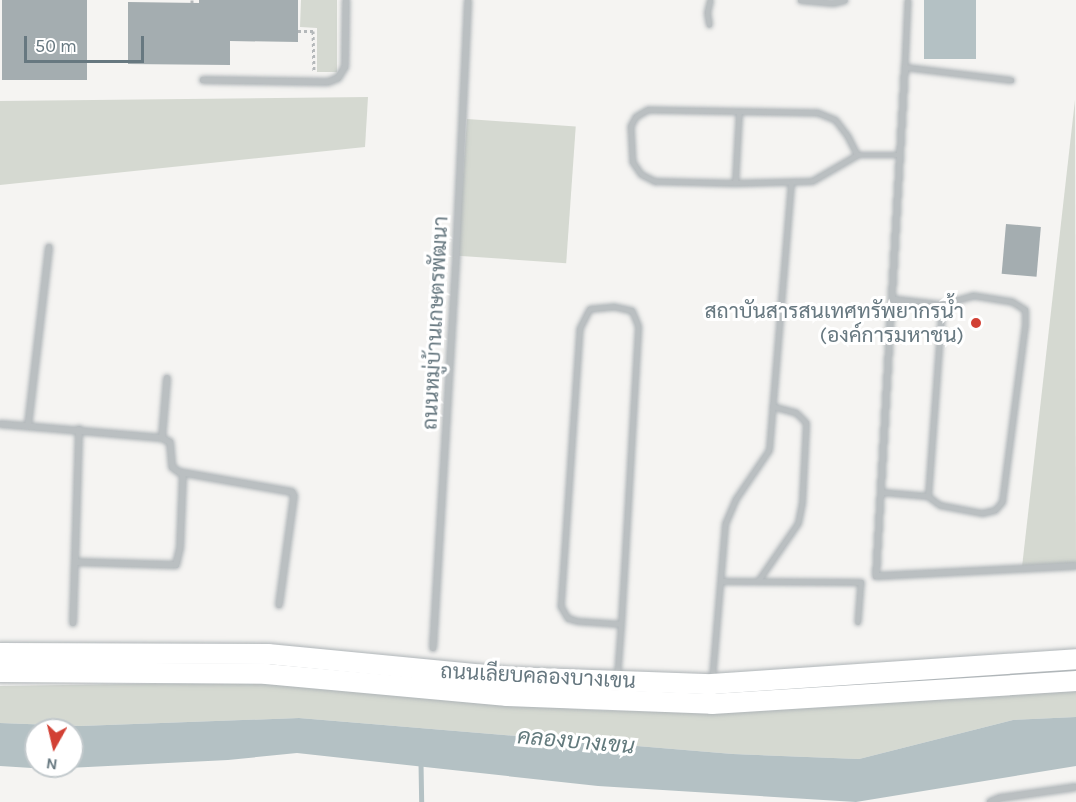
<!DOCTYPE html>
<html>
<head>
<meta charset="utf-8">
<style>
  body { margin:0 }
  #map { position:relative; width:1076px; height:802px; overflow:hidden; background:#f5f4f2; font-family:Karla,Sarabun,sans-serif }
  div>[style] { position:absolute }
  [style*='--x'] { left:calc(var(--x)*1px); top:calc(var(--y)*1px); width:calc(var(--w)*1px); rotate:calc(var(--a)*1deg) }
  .green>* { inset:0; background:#d5d9d1; transform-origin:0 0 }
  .water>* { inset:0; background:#b4c1c4; transform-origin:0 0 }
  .stream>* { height:4.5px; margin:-2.25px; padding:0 2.25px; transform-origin:2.25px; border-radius:2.25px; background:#b4c1c4 }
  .building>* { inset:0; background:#a4adb0; transform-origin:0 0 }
  .path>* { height:3px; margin-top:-1.5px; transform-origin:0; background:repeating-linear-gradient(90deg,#b4b8ba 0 3px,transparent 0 6px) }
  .roads { filter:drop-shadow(0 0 2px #afb5b8) drop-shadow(0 0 2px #afb5b8) }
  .service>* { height:4.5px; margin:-2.25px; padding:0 2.25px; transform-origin:2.25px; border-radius:2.25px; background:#babfc1 }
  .minor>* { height:6px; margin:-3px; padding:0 3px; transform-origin:3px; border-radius:3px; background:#babfc1 }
  .secondary>* { height:20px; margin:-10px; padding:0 10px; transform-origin:10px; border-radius:10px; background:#fff }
  .dots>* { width:16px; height:16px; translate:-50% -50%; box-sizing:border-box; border:3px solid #fff; border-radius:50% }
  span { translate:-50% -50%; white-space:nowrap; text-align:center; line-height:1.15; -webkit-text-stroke:6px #fff; paint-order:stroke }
  .poi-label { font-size:21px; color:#677880 }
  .right { translate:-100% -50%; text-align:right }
  .street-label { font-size:21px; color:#677880 }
  .water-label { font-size:22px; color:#637a7d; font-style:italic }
  .north { position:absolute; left:24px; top:718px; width:60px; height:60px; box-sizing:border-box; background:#fff; border:2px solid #c2c9cc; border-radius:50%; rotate:188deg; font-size:16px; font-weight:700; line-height:24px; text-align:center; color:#677880 }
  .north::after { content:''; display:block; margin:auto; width:21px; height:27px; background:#d24034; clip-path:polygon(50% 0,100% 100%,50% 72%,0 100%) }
  .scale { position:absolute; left:24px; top:36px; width:120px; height:27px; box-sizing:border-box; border:3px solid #677880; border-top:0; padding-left:8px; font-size:18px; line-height:21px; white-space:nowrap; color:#677880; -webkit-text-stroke:4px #fff; paint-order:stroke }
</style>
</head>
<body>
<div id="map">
  <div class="green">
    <i style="clip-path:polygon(301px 0,337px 0,337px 72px,317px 72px,317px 28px,300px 27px)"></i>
    <i style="clip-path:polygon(368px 97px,365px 147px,0 185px,0 101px)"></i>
    <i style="clip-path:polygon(1075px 100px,1076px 565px,1022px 567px)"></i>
    <i style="left:467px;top:119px;width:109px;height:137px;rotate:4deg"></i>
    <i style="clip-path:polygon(262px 682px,589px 710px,711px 713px,1076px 691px,1076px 717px,1013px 720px,859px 759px,733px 754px,299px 718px,80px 726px,0 723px,0 686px)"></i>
  </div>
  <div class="water">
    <i style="left:924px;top:0;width:52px;height:59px"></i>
    <i style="clip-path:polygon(evenodd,1076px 717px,1076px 766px,856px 802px,598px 786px,297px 753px,228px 760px,48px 769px,0 766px,0 723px,80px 726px,299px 718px,733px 754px,859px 759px,1013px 720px,1076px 717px,36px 730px,72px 730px,72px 766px,36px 766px,36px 730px)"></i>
  </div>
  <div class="stream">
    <i style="--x:421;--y:763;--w:39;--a:89"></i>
  </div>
  <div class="building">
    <i style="left:2px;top:0;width:85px;height:80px"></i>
    <i style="clip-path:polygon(199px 0,298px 0,298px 42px,230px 41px,230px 65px,128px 64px,128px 2px,199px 3px)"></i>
    <i style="left:1006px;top:224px;width:35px;height:50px;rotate:5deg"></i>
  </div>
  <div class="path">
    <i style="--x:192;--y:0;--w:3;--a:90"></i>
    <i style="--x:298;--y:31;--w:15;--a:0"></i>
    <i style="--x:313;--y:31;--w:40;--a:88.6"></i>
  </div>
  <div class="roads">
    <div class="service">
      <i style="--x:800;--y:0;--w:33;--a:5"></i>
      <i style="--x:833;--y:3;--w:12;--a:-14"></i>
      <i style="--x:908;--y:0;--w:67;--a:92.6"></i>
      <i style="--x:905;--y:67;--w:107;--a:7"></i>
      <i style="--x:709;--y:25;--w:12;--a:-99"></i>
      <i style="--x:707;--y:13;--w:13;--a:-77"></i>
      <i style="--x:857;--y:155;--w:20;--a:-117"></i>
      <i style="--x:848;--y:137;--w:21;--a:-127"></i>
      <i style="--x:835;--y:120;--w:18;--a:-158"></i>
      <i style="--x:818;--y:113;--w:170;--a:-179"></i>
      <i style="--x:648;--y:110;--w:14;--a:150"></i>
      <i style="--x:636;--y:117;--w:10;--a:119"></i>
      <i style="--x:631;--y:126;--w:36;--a:87"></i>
      <i style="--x:633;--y:162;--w:14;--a:56"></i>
      <i style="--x:641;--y:174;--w:16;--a:27"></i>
      <i style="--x:655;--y:181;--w:80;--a:1.4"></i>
      <i style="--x:735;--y:183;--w:77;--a:-1.5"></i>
      <i style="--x:812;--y:181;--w:52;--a:-30"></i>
      <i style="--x:857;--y:155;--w:44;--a:0"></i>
      <i style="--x:735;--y:183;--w:71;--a:-86.8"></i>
      <i style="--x:882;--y:492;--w:46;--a:5"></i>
      <i style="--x:928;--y:496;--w:192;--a:-85.8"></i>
      <i style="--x:942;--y:305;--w:49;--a:-173"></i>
      <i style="--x:928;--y:496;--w:15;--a:37"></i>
      <i style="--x:940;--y:505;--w:43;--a:10.8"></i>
      <i style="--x:982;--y:513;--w:13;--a:-13"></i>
      <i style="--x:995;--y:510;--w:11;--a:-49"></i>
      <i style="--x:1002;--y:502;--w:177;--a:-82.6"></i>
      <i style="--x:1025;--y:326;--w:16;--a:-90"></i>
      <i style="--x:1025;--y:310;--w:15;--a:-148"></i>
      <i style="--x:1012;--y:302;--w:39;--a:-171"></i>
      <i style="--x:973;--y:296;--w:32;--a:164"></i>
      <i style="--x:722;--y:581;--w:139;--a:0.4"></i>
      <i style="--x:861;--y:582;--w:40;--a:94.3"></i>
      <i style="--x:758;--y:581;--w:70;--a:-55.4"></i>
      <i style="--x:798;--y:523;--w:21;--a:-79"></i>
      <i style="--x:802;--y:502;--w:79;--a:-87.1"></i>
      <i style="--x:806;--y:423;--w:14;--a:-135"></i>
      <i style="--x:796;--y:413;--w:24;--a:-165"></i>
      <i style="--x:617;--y:677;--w:53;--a:-85.7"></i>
      <i style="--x:621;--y:624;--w:298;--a:-86.7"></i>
      <i style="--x:638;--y:326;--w:16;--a:-112"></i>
      <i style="--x:632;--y:311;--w:18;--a:-167"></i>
      <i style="--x:614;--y:307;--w:24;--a:175"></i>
      <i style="--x:590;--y:309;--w:22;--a:117"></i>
      <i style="--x:580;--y:329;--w:278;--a:93.9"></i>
      <i style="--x:561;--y:606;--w:14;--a:60"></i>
      <i style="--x:568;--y:618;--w:10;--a:17"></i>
      <i style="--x:578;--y:621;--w:43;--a:4"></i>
      <i style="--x:712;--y:679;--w:156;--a:-85.2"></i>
      <i style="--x:725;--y:524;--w:26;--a:-67"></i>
      <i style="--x:735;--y:500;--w:60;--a:-55.8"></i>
      <i style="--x:769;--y:450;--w:268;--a:-85.3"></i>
    </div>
    <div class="minor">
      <i style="--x:905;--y:67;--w:510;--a:93.26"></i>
      <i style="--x:876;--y:576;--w:200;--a:-2.9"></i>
      <i style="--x:203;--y:80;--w:125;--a:0.9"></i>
      <i style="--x:328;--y:82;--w:11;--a:-22"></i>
      <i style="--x:338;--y:78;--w:13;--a:-58"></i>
      <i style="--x:345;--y:67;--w:67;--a:-89.1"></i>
      <i style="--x:0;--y:424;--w:163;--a:4.9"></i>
      <i style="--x:162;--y:438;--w:9;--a:27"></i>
      <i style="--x:170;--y:442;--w:25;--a:85"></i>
      <i style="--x:172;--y:467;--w:9;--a:36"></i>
      <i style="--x:179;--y:472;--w:115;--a:10"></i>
      <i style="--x:292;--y:492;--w:4;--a:63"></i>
      <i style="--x:294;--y:496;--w:110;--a:97.8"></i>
      <i style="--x:28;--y:426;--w:180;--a:-83.3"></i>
      <i style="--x:162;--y:438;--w:60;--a:-85.2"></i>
      <i style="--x:76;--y:562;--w:100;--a:1.7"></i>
      <i style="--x:176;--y:565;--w:17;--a:-77"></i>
      <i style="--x:180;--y:548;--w:75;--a:-87.7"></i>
      <i style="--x:73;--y:623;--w:194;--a:-88.2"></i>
      <i style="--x:433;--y:648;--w:393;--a:-86.6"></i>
      <i style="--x:456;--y:256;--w:256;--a:-87.3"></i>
      <i style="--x:990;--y:802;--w:11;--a:-22"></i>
      <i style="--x:1000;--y:798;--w:77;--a:-8.2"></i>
    </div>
    <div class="secondary">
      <i style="--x:0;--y:653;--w:268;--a:0.2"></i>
      <i style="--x:268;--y:654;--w:240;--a:5.5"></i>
      <i style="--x:507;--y:677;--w:205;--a:2"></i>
      <i style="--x:712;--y:684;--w:365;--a:-3.9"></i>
      <i style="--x:0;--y:672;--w:266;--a:0.4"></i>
      <i style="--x:266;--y:674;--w:242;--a:5.2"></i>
      <i style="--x:507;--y:696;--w:205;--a:2.2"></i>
      <i style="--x:712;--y:704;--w:365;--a:-3.6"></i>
    </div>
  </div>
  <div class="dots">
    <i style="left:976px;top:323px;background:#d24034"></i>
  </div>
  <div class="poi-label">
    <span class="right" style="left:964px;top:323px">สถาบันสารสนเทศทรัพยากรน้ำ<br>(องค์การมหาชน)</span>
  </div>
  <div class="street-label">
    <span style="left:435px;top:323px;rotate:-87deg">ถนนหมู่บ้านเกษตรพัฒนา</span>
    <span style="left:538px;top:676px;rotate:3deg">ถนนเลียบคลองบางเขน</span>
  </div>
  <div class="water-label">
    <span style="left:576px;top:742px;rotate:5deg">คลองบางเขน</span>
  </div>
  <div class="north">N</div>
  <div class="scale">50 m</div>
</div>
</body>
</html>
